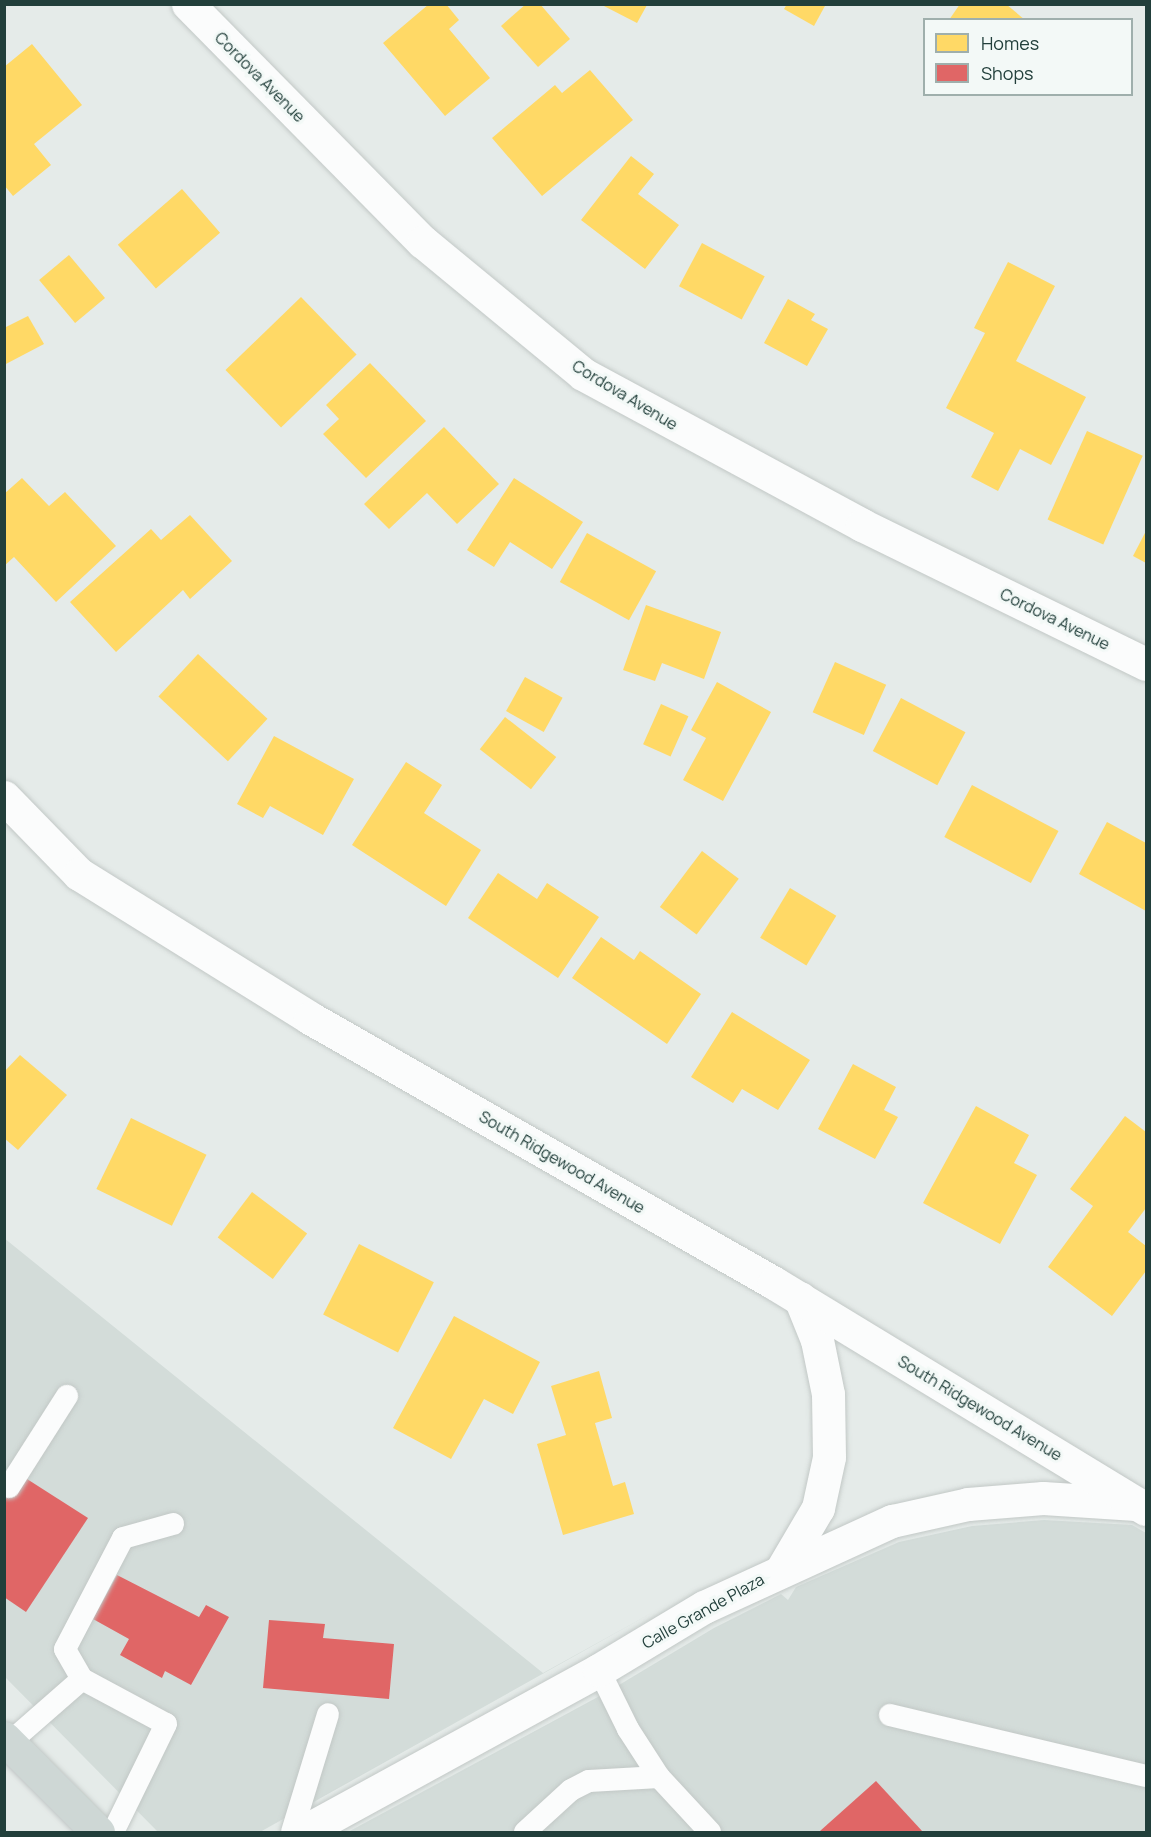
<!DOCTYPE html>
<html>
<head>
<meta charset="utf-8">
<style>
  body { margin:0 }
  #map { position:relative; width:1151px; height:1837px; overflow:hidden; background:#e5ebe9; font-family:Manrope,sans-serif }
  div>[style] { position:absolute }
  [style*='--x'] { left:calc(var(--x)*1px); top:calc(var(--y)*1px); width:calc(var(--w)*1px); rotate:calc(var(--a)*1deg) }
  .built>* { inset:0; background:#d3dcd9 }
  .homes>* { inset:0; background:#ffd966; transform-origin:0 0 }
  .shops>* { inset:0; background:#e06666 }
  .roads { filter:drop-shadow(0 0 2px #c2c8c6) drop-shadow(0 0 2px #c2c8c6) }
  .lane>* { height:22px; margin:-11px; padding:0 11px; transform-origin:11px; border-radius:11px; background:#fbfcfc }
  .street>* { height:33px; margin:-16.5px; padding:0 16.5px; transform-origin:16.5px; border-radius:16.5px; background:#fbfcfc }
  .secondary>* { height:33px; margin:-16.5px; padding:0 16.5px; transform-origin:16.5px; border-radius:16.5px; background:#fbfcfc }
  .primary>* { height:33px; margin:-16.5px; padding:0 16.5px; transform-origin:16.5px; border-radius:16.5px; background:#ced7d5 }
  span { translate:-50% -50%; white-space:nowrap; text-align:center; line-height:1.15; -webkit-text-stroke:6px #f3f9f7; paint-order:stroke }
  .street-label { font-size:16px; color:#223f3b }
  .frame { position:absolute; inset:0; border:6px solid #223f3b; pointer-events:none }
  .legend { position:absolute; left:923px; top:18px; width:210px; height:78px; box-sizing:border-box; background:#f3f9f7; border:2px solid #9fafac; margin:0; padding:8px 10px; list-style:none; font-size:18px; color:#223f3b }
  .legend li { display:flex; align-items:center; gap:12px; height:30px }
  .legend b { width:30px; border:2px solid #9fafac }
</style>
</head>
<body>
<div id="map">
  <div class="built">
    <i style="clip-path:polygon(4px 1238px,543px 1673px,655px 1611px,260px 1832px,158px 1832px,5px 1677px)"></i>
    <i style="clip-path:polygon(1044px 1520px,1132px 1525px,1146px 1533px,1146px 1832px,348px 1832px,609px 1691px,714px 1628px,781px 1594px,788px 1600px,796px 1587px,899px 1542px,972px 1526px)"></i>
  </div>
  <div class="homes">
    <i style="clip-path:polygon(429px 4px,446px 4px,459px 20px,449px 29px,490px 78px,445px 116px,383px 43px)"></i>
    <i style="clip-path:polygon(526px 4px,540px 4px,570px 39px,538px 67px,501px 26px)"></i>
    <i style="clip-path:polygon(787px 4px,826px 4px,814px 26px,784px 9px)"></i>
    <i style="clip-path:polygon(960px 4px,1006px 4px,1025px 20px,949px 20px)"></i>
    <i style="clip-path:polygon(602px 5px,647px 5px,637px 23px)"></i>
    <i style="clip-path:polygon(32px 44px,82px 105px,34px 144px,51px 165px,13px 196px,4px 185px,4px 67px)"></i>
    <i style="clip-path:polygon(590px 70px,633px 120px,542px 196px,492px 138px,555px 85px,562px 93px)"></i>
    <i style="clip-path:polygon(631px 156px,654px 174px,638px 194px,679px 225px,645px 269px,581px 220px)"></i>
    <i style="left:182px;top:189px;width:58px;height:85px;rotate:49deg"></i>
    <i style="left:702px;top:243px;width:71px;height:49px;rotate:28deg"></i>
    <i style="left:69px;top:255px;width:56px;height:39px;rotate:50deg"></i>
    <i style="clip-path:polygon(1008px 262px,1055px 286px,1016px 361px,1086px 397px,1051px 465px,1020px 449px,998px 491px,971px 477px,994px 433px,946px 408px,985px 333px,974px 328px)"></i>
    <i style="left:301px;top:297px;width:80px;height:105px;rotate:46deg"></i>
    <i style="clip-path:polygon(788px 299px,815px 314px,811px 320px,828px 329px,807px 366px,764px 343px)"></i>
    <i style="clip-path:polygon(28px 316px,44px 344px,4px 365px,4px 328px)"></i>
    <i style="clip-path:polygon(370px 363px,426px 421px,366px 478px,323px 434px,339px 419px,326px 405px)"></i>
    <i style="clip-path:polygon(444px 427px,499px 484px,457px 524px,427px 493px,389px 529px,364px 504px)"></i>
    <i style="left:1087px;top:431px;width:61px;height:97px;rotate:24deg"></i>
    <i style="clip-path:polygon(22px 478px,49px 506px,65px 492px,116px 546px,56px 602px,14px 557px,4px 566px,4px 494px)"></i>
    <i style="clip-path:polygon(514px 478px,583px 522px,552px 569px,510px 542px,494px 567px,467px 550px)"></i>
    <i style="clip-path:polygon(190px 515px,232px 561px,190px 599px,183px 590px,116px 652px,70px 602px,151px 529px,161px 540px)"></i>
    <i style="clip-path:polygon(1146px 531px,1146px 563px,1133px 556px)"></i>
    <i style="left:587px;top:533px;width:79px;height:56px;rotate:29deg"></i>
    <i style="clip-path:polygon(646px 605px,721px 632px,704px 679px,662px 663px,655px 681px,623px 670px)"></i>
    <i style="left:198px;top:654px;width:95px;height:58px;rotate:43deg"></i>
    <i style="left:835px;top:662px;width:56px;height:55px;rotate:24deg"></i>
    <i style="left:525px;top:677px;width:43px;height:39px;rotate:29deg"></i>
    <i style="clip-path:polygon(717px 682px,771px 712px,723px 801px,683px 780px,706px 738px,691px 730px)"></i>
    <i style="left:901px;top:698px;width:73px;height:60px;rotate:28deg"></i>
    <i style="left:661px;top:704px;width:30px;height:44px;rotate:24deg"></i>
    <i style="left:505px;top:717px;width:65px;height:41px;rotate:38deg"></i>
    <i style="clip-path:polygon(274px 736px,354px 779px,323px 835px,270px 806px,263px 818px,237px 804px)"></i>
    <i style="clip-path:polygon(406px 762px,442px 785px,424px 813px,481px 850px,446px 906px,352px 845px)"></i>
    <i style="left:972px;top:785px;width:98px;height:59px;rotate:28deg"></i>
    <i style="clip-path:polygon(1107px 822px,1146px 843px,1146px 911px,1079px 874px)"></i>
    <i style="left:702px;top:851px;width:46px;height:70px;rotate:37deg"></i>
    <i style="clip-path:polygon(498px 873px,537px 899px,547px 883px,599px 917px,558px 978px,468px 918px)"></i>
    <i style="left:790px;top:888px;width:54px;height:58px;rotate:31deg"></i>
    <i style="clip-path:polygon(601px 937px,634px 960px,640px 951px,701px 994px,667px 1044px,572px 978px)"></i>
    <i style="clip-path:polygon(732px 1012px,810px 1060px,778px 1110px,742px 1089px,733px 1103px,691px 1077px)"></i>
    <i style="clip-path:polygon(20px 1055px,67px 1095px,18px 1150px,4px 1138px,4px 1072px)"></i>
    <i style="clip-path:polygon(853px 1064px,896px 1087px,884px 1110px,898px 1117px,875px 1159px,818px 1129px)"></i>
    <i style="clip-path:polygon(976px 1106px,1029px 1135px,1014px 1163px,1037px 1175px,1000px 1244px,923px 1203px)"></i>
    <i style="clip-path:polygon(1125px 1116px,1146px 1132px,1146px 1208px,1128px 1232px,1146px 1246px,1146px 1271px,1112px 1316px,1048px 1267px,1093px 1206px,1070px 1189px)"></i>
    <i style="left:131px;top:1118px;width:84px;height:79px;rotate:26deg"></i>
    <i style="left:252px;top:1192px;width:69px;height:57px;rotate:37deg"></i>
    <i style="left:359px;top:1244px;width:84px;height:79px;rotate:27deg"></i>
    <i style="clip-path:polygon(454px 1316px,540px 1362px,513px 1414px,484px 1399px,451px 1459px,393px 1428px)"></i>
    <i style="clip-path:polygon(599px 1371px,612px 1418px,595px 1423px,613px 1486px,625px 1482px,634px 1514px,563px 1535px,537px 1444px,566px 1435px,551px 1386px)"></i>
  </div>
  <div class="shops">
    <i style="clip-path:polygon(27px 1479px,88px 1518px,26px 1612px,4px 1597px,4px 1485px)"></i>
    <i style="clip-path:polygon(117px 1575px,199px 1617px,206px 1605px,229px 1617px,191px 1685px,165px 1671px,162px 1678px,120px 1655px,129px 1639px,93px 1619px)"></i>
    <i style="clip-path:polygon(269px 1620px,325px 1624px,323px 1638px,394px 1644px,389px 1699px,263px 1688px)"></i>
    <i style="clip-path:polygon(876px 1781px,923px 1832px,822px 1832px,820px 1831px)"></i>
  </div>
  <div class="roads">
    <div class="lane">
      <i style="--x:9;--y:1487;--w:108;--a:-57.5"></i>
      <i style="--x:599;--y:1670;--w:66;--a:63.8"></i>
      <i style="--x:628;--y:1729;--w:57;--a:57.1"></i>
      <i style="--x:659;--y:1777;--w:75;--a:47.2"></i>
      <i style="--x:82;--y:1679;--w:34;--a:-120"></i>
      <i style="--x:65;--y:1649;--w:125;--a:-62.4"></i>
      <i style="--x:123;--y:1538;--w:52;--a:-15.6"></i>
      <i style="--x:890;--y:1715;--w:263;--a:13.4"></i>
      <i style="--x:9;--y:1743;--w:97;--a:-41.2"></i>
      <i style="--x:82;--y:1679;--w:95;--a:28.2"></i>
      <i style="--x:166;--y:1724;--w:120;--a:116.1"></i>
      <i style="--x:292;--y:1832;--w:123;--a:-73"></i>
      <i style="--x:525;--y:1832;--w:62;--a:-42.4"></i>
      <i style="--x:571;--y:1790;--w:20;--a:-27"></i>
      <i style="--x:589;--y:1781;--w:70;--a:-3.3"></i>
    </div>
    <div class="street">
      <i style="--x:188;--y:4;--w:334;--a:45.4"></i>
      <i style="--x:423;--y:242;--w:207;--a:39.5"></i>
      <i style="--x:583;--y:374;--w:317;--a:28.4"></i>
      <i style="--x:862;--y:525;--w:316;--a:26.1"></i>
      <i style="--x:782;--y:1569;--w:71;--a:-59.5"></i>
      <i style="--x:818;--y:1508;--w:52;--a:-77.8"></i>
      <i style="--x:829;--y:1457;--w:63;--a:-90.9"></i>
      <i style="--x:828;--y:1394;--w:55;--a:-101.5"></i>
      <i style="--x:817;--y:1340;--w:45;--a:-112"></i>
      <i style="--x:303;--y:1832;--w:337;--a:-28.7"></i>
      <i style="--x:599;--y:1670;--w:122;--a:-31"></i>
      <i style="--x:704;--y:1607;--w:207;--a:-24.6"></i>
      <i style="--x:892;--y:1521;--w:78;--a:-12.6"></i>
      <i style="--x:968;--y:1504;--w:75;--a:-4.6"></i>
      <i style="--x:1043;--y:1498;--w:93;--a:3.7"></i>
    </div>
    <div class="secondary">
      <i style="--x:4;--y:797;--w:107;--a:45.8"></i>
      <i style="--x:79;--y:874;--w:272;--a:31.9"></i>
      <i style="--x:310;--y:1018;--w:534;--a:29.73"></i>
      <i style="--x:774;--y:1283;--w:435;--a:31.3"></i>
    </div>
    <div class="primary">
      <i style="--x:4;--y:1738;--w:133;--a:45"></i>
    </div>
  </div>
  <div class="street-label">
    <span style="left:260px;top:77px;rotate:45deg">Cordova Avenue</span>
    <span style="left:625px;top:395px;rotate:31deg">Cordova Avenue</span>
    <span style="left:1055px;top:619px;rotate:26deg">Cordova Avenue</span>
    <span style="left:562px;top:1162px;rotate:30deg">South Ridgewood Avenue</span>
    <span style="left:980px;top:1408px;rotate:31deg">South Ridgewood Avenue</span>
    <span style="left:703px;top:1611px;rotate:-29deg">Calle Grande Plaza</span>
  </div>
  <div class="frame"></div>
  <ul class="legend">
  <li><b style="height:16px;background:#ffd966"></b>Homes</li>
  <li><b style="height:16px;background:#e06666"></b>Shops</li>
  </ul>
</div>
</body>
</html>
